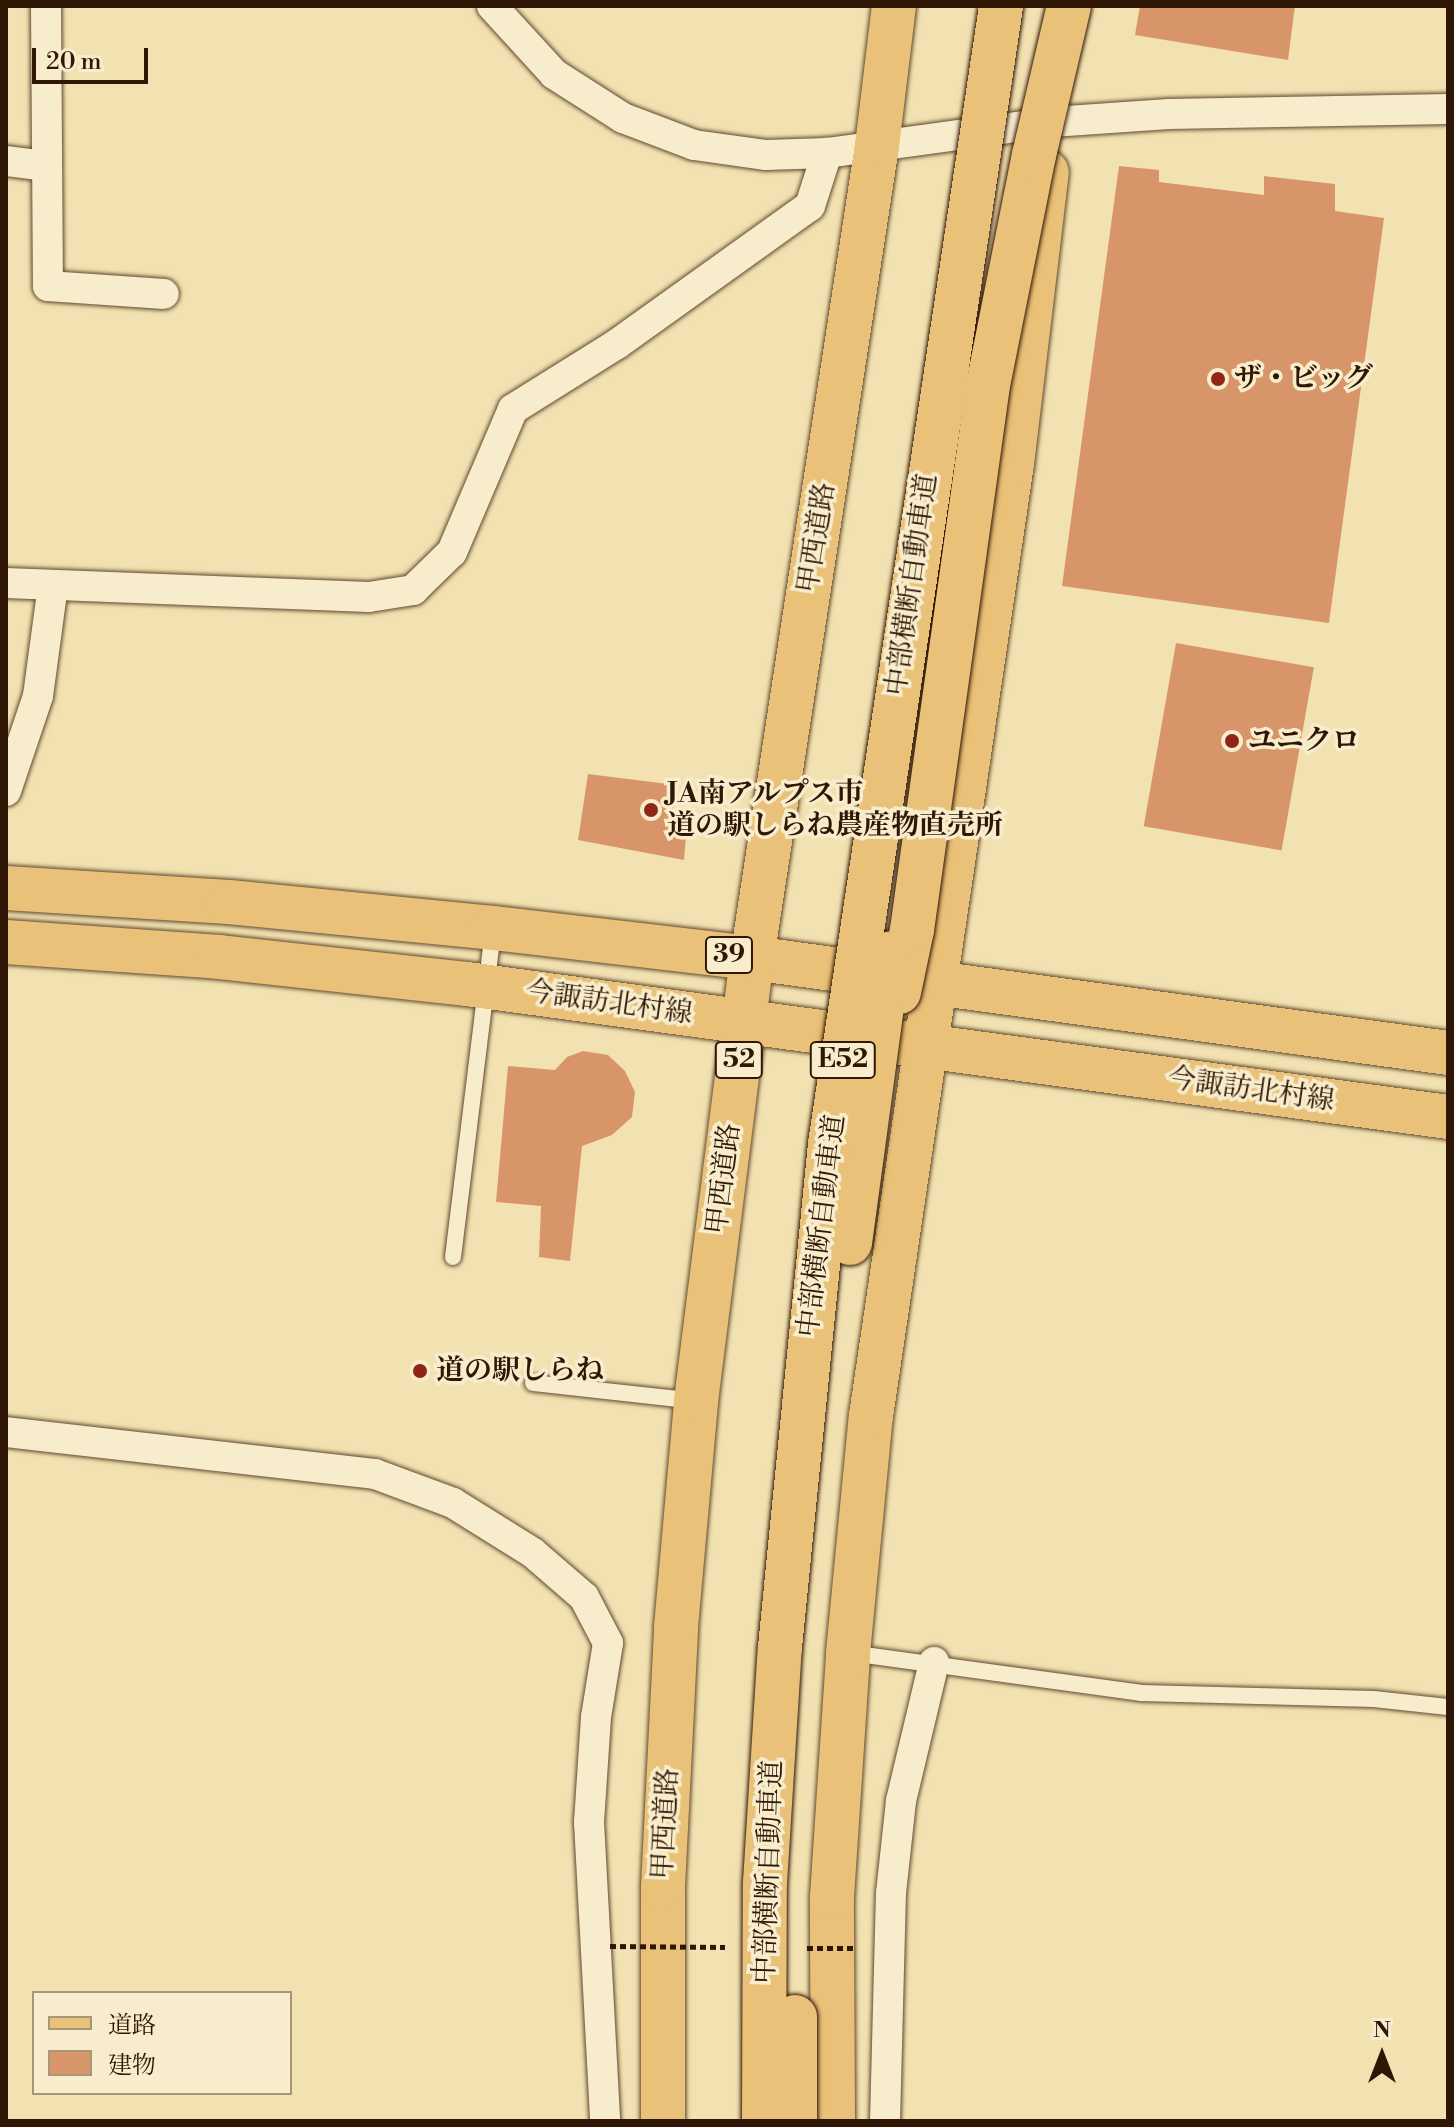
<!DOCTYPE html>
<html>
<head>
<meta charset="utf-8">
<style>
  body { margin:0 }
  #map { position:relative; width:1454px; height:2127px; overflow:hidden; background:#f3e2b1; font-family:"Libre Bodoni","Noto Serif JP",serif }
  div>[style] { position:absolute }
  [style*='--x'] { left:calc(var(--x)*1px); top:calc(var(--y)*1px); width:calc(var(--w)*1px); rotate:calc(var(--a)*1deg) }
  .building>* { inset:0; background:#d9956a; transform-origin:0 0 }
  .roads { filter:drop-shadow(0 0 2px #614930) drop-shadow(0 0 2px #614930) }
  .service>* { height:16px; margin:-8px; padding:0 8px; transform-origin:8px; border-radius:8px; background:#f7eccc }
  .minor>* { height:30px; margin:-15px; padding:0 15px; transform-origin:15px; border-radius:15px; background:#f7eccc }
  .primary>* { height:44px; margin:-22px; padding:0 22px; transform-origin:22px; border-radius:22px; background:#eac178 }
  .trunk>* { height:44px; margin:-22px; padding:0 22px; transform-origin:22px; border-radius:22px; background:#eac178 }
  .path-bridge>* { height:5px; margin-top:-2.5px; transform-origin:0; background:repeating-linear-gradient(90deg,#301605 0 6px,transparent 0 10px) }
  .bridges { filter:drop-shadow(0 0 2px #301605) drop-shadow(0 0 2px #301605) }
  .motorway-bridge>* { height:44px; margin:-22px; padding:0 22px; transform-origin:22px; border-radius:22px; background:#eac178 }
  .dots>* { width:22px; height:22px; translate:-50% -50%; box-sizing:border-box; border:4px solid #f7eccc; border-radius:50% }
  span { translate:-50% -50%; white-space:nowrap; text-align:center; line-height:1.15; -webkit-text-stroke:7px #f7eccc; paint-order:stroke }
  .shield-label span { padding:2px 6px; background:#f7eccc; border:2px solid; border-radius:6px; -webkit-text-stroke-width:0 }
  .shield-label { font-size:26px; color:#301605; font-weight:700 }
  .poi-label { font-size:28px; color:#301605; font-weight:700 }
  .left { translate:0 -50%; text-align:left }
  .street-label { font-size:28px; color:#301605 }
  .frame { position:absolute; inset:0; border:8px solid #301605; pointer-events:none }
  .legend { position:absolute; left:32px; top:1991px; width:260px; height:104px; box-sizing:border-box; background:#f7eccc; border:2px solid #a7967c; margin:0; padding:10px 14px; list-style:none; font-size:24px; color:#301605 }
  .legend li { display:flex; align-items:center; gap:16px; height:40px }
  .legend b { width:40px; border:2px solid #a7967c }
  .north { position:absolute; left:1342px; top:2015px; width:80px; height:80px; -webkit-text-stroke:6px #f7eccc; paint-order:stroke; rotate:0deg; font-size:22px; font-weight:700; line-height:32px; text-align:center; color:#301605 }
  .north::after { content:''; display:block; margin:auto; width:28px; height:36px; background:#301605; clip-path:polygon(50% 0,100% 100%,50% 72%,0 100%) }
  .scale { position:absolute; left:32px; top:48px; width:116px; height:36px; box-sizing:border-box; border:4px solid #301605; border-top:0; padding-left:10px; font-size:24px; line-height:28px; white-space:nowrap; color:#301605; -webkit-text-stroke:6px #f7eccc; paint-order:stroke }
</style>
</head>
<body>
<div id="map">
  <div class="building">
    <i style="clip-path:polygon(1140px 6px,1295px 6px,1288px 60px,1135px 35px)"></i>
    <i style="clip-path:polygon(1119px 166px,1159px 170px,1159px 182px,1264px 195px,1264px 176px,1335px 184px,1335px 211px,1384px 218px,1329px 623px,1062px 586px)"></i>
    <i style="left:1176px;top:643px;width:140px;height:186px;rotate:10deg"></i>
    <i style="clip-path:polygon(588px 774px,676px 785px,670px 832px,686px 837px,684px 860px,578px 840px)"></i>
    <i style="clip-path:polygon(583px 1051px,608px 1055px,625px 1071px,635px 1092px,632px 1117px,612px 1135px,582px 1146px,570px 1261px,539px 1257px,541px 1206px,496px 1202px,508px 1066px,555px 1070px,567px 1057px)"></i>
  </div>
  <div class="roads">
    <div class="service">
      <i style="--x:453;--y:1257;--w:329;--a:-83"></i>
      <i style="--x:533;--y:1383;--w:163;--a:6.3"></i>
      <i style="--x:850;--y:1653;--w:294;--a:7.8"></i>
      <i style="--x:1141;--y:1693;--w:233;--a:1.5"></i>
      <i style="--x:1374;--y:1699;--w:74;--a:6.2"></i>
    </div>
    <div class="minor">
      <i style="--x:46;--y:6;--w:280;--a:89.6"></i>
      <i style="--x:48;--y:286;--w:116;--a:3.9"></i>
      <i style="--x:492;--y:6;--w:92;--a:47.6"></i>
      <i style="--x:554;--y:74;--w:82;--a:32.5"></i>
      <i style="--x:623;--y:118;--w:76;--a:20.8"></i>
      <i style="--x:694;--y:145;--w:73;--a:7.9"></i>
      <i style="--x:766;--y:155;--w:61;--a:-1.9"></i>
      <i style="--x:827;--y:153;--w:227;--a:-7.8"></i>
      <i style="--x:1052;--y:122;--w:117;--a:-3.9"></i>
      <i style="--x:1169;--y:114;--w:279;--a:-1"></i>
      <i style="--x:6;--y:161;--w:39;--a:7"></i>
      <i style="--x:6;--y:583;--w:363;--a:2.2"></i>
      <i style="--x:369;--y:597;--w:45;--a:-9"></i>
      <i style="--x:413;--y:590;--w:54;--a:-44.3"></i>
      <i style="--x:452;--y:552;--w:155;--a:-66.9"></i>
      <i style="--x:513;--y:409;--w:123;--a:-32"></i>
      <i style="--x:617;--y:344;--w:237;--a:-35.6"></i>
      <i style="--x:810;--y:206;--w:56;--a:-72.2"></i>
      <i style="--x:6;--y:791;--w:100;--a:-71.4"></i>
      <i style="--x:38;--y:696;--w:112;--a:-82.3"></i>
      <i style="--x:6;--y:1432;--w:371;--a:6.5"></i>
      <i style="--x:375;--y:1474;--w:83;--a:20.4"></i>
      <i style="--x:453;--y:1503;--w:94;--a:32"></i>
      <i style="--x:533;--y:1553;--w:67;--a:40.8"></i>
      <i style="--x:584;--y:1597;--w:52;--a:62.4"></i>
      <i style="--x:608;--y:1643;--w:75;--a:99.2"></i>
      <i style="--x:596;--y:1717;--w:105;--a:93.8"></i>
      <i style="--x:589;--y:1822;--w:299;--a:86.9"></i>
      <i style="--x:885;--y:2121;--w:228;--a:-88.5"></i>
      <i style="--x:891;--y:1893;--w:93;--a:-83.8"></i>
      <i style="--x:901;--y:1801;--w:143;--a:-76.6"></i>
    </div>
    <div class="primary">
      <i style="--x:6;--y:888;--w:223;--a:3.6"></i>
      <i style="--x:229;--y:902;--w:265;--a:5.6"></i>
      <i style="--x:493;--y:928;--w:261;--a:6.6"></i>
      <i style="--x:752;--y:958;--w:702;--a:7.77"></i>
      <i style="--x:6;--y:942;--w:214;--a:4"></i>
      <i style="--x:219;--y:957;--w:249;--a:6.2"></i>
      <i style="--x:467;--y:984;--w:990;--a:7.72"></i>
    </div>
    <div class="trunk">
      <i style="--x:663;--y:2121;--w:234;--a:-90"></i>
      <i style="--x:663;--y:1887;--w:260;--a:-87.1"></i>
      <i style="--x:676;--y:1627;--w:227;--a:-84.9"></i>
      <i style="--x:696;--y:1401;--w:447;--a:-82.8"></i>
      <i style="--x:752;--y:958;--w:822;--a:-81.25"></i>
      <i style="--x:877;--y:146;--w:141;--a:-83.1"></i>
      <i style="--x:833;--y:2121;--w:224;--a:-90.3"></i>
      <i style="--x:832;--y:1897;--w:245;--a:-86.2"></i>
      <i style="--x:848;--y:1653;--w:238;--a:-84.5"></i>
      <i style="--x:871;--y:1416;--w:962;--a:-81.58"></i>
      <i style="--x:1012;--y:464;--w:294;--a:-83.2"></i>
    </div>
  </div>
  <div class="path-bridge">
    <i style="--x:610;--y:1946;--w:115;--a:0.5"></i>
    <i style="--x:807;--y:1948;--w:49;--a:0"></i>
  </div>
  <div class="bridges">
    <div class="motorway-bridge">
      <i style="--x:899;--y:992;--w:63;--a:-78.2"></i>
      <i style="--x:912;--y:930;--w:550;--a:-82.06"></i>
      <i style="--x:988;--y:385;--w:235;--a:-78.7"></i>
      <i style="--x:1034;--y:155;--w:153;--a:-76.8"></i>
      <i style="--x:850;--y:1243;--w:292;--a:-82.3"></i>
      <i style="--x:764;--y:2121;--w:238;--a:-89.8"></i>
      <i style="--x:765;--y:1883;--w:236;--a:-86.4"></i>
      <i style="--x:780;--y:1647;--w:505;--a:-84.32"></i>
      <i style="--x:830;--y:1144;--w:1151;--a:-81.45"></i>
      <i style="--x:795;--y:2121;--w:104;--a:-90"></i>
    </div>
  </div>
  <div class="dots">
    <i style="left:1218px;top:379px;background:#8f2418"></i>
    <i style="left:1232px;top:741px;background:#8f2418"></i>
    <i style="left:651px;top:810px;background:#8f2418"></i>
    <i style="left:420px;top:1371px;background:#8f2418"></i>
  </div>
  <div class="shield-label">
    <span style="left:729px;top:955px">39</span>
    <span style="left:739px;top:1060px">52</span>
    <span style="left:843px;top:1060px">E52</span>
  </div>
  <div class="poi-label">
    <span class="left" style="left:1234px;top:379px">ザ・ビッグ</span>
    <span class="left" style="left:1248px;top:741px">ユニクロ</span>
    <span class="left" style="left:667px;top:810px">JA南アルプス市<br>道の駅しらね農産物直売所</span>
    <span class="left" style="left:436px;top:1371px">道の駅しらね</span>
  </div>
  <div class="street-label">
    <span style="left:817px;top:538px;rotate:-81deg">甲西道路</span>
    <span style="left:912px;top:585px;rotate:-82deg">中部横断自動車道</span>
    <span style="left:609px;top:1003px;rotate:8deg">今諏訪北村線</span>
    <span style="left:1251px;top:1090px;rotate:8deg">今諏訪北村線</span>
    <span style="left:724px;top:1179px;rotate:-83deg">甲西道路</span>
    <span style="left:822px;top:1226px;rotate:-83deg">中部横断自動車道</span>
    <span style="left:666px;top:1824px;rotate:-87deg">甲西道路</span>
    <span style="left:769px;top:1872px;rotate:-88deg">中部横断自動車道</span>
  </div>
  <div class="frame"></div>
  <ul class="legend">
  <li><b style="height:10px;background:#eac178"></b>道路</li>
  <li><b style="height:22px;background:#d9956a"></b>建物</li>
  </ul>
  <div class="north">N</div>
  <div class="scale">20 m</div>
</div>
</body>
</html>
